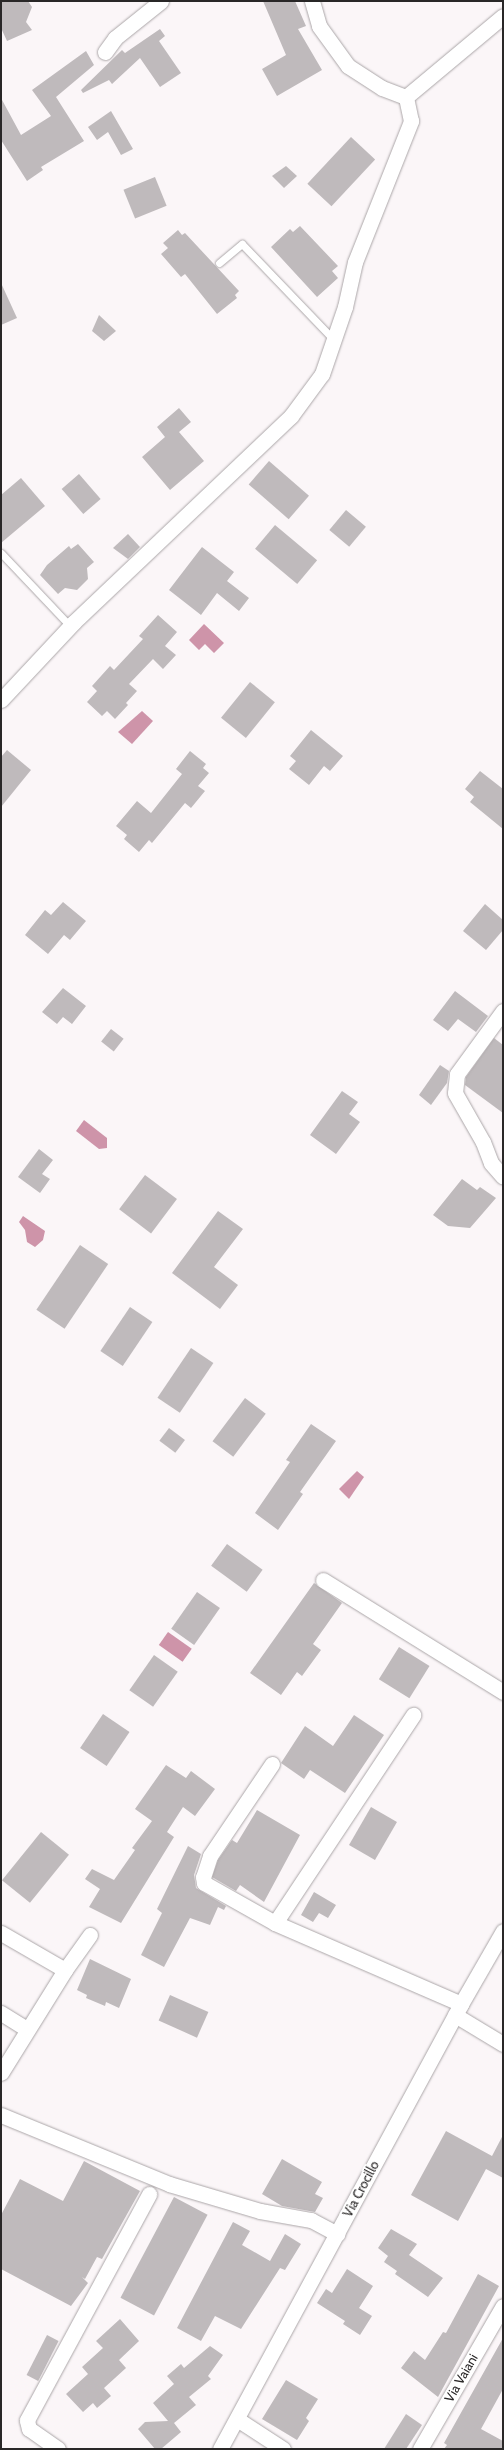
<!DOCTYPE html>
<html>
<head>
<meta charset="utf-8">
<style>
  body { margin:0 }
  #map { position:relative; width:504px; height:2450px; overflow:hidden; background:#fbf6f8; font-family:Cabin,sans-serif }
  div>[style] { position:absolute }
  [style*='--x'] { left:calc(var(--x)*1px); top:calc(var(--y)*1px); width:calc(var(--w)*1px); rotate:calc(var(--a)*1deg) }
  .water>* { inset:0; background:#ce94a9; transform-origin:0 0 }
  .building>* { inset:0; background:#bfbabc; transform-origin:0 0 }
  .roads { filter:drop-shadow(0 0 1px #aba6a8) drop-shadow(0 0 1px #aba6a8) }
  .lane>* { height:7px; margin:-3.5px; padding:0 3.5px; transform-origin:3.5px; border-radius:3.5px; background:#fff }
  .street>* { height:15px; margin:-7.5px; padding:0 7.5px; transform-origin:7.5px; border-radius:7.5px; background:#fff }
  span { translate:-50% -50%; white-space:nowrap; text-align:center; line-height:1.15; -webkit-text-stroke:3.5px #fff; paint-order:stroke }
  .street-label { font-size:13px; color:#292727 }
  .frame { position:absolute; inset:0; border:2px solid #292727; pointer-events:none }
</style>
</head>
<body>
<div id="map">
  <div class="water">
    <i style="clip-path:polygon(204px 624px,224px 643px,214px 653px,205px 644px,199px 650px,189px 640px)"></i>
    <i style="clip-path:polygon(142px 711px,153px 721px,132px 744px,118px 732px)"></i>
    <i style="clip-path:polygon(84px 1120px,107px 1138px,107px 1148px,99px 1149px,76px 1131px)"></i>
    <i style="clip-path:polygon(23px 1216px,45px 1231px,43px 1240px,35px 1247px,27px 1242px,25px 1230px,19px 1222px)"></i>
    <i style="clip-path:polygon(357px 1471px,364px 1477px,349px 1499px,339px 1489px)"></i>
    <i style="left:168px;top:1632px;width:29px;height:16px;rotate:35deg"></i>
  </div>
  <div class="building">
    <i style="clip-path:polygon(1px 1px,28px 1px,32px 7px,26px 22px,32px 30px,7px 41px,1px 28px)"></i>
    <i style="clip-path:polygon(263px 1px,295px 1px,306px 26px,298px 29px,322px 70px,277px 96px,262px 69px,286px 55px)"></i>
    <i style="clip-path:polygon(160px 29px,165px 36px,159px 41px,181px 73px,160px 87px,140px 58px,112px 84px,109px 80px,83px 93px,81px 90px,122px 50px,125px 53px)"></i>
    <i style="clip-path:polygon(86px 51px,94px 65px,56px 97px,84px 141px,41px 167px,43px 170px,27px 181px,1px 140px,1px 98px,21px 135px,51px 116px,32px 90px)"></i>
    <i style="clip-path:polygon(111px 111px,133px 149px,121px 155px,108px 132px,97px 140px,88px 127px)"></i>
    <i style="left:351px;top:137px;width:33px;height:64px;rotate:43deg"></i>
    <i style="clip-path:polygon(286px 166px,297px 176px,284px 188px,272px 176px)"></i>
    <i style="left:155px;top:177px;width:31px;height:34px;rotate:68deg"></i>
    <i style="clip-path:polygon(300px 226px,338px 266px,332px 271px,338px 278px,317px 297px,271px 247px,290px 229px,293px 232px)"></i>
    <i style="clip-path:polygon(178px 230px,182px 235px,185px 233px,239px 291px,235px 295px,237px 298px,217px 314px,185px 274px,181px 277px,161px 254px,168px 248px,163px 243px)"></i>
    <i style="clip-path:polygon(1px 283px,17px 318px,1px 325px)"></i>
    <i style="clip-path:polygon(99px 315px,116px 331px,104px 341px,92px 331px)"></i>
    <i style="clip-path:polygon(179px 408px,191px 422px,179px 432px,204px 461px,170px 490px,142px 457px,165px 437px,157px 427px)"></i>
    <i style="left:269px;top:461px;width:53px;height:31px;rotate:41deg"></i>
    <i style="left:79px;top:474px;width:33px;height:23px;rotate:49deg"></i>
    <i style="clip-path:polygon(21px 478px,45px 506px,1px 543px,1px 495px)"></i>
    <i style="left:346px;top:510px;width:26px;height:26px;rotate:40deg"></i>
    <i style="left:275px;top:525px;width:55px;height:31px;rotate:40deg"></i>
    <i style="clip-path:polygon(128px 534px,140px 547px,128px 559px,113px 548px)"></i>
    <i style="clip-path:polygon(78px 544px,94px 562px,87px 568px,88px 579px,77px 590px,65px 588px,58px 594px,40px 575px,47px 565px,69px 546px,71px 549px)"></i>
    <i style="clip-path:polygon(202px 547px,234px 572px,227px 581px,249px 598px,239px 611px,217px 593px,201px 615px,169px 590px)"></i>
    <i style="clip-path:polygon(158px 615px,177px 632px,165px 646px,176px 655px,163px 669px,153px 659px,129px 684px,137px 691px,126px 703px,128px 705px,115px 719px,107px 711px,102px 716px,87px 702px,97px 691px,92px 686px,110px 666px,114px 670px,143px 639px,139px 636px)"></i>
    <i style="left:250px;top:682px;width:32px;height:46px;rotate:39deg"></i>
    <i style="clip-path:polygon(311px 730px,343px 756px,330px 771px,324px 766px,309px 785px,289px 769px,296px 761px,290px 756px)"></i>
    <i style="clip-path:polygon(7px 750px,31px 770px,1px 807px,1px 757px)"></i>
    <i style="clip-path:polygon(190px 751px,206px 764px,203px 768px,209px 773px,198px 786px,205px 791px,191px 808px,185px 803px,152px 843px,149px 840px,139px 852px,124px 839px,127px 835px,116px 826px,137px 801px,151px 813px,182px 774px,176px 769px)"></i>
    <i style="clip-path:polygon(480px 771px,503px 789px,503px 829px,470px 802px,474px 797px,465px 789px)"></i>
    <i style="clip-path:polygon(63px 902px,86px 921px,70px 940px,64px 935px,48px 954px,25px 935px,45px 910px,51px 915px)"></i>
    <i style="clip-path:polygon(485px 904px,503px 920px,503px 930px,486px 950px,463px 931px)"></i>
    <i style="clip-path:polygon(63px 988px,86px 1006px,72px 1024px,63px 1017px,57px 1024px,42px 1012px)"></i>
    <i style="clip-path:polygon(455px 991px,488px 1016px,476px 1032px,458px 1019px,448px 1031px,433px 1020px)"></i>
    <i style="left:111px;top:1029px;width:16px;height:16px;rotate:38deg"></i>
    <i style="clip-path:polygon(494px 1038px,503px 1045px,503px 1113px,465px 1085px,466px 1077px)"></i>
    <i style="clip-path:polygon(440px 1065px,449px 1071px,447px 1083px,431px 1105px,419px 1095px)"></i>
    <i style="clip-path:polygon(342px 1091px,358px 1102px,349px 1114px,360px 1122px,336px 1154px,310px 1135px)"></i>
    <i style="clip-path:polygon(39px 1149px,53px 1160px,42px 1174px,50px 1179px,40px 1193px,18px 1177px)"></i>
    <i style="left:145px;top:1175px;width:40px;height:43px;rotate:37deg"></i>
    <i style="clip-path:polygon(462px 1179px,477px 1190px,480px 1187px,496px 1198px,470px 1228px,448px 1226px,433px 1215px)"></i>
    <i style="clip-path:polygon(218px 1211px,243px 1229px,214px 1267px,238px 1285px,220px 1309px,172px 1273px)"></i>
    <i style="left:80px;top:1245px;width:34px;height:78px;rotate:34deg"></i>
    <i style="left:130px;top:1307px;width:27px;height:53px;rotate:34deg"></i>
    <i style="left:191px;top:1348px;width:27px;height:60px;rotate:34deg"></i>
    <i style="left:245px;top:1398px;width:26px;height:54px;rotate:37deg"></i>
    <i style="clip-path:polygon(311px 1424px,336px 1441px,300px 1492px,303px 1494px,278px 1530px,255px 1513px,290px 1462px,286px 1460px)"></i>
    <i style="left:169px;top:1428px;width:20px;height:16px;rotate:37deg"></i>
    <i style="left:227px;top:1544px;width:44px;height:27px;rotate:36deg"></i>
    <i style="clip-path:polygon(314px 1583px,342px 1603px,313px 1644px,321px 1650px,302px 1676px,297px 1672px,281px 1695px,250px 1673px)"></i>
    <i style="left:197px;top:1592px;width:28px;height:45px;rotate:35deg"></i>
    <i style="left:399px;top:1647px;width:36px;height:38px;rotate:32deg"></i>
    <i style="left:154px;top:1655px;width:29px;height:43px;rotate:35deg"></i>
    <i style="left:103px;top:1714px;width:32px;height:41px;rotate:34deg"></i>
    <i style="clip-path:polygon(354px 1715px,384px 1735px,345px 1793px,310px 1770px,304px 1779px,281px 1763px,305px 1726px,333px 1746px)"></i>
    <i style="clip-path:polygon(166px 1765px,186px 1778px,191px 1771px,215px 1789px,195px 1816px,183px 1807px,167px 1832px,174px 1837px,121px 1923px,89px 1907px,100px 1889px,85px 1879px,92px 1869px,114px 1880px,135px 1850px,132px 1848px,152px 1821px,135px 1809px)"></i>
    <i style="left:371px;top:1807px;width:30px;height:44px;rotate:30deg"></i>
    <i style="clip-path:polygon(257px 1810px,300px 1835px,264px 1902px,240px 1885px,236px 1891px,212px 1877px,218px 1860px,232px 1840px,237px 1843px)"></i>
    <i style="left:41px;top:1832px;width:36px;height:62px;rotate:39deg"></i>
    <i style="clip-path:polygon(188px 1846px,201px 1854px,194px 1875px,196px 1888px,226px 1906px,224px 1910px,218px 1907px,210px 1925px,190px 1918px,164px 1967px,141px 1955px,162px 1913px,157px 1909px)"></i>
    <i style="clip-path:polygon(314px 1892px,336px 1905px,328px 1918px,319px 1913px,313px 1922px,301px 1915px)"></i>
    <i style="clip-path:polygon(90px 1959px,131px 1979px,119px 2008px,106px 2002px,105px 2006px,86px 1998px,87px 1995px,77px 1990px)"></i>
    <i style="left:170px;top:1995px;width:42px;height:28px;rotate:24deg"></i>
    <i style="clip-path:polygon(446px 2131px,492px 2156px,503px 2135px,503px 2178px,486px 2169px,458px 2221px,411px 2195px)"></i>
    <i style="clip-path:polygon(282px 2159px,322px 2182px,315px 2194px,323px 2198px,315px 2212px,282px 2206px,262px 2194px)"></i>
    <i style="clip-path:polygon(84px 2161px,140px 2191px,102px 2259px,97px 2257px,85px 2279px,82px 2277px,88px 2283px,71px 2306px,1px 2269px,1px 2215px,20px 2179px,63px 2201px)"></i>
    <i style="left:174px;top:2197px;width:38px;height:114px;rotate:28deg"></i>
    <i style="clip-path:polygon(233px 2222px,250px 2231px,242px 2245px,270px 2261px,285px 2234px,301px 2244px,285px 2270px,280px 2268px,241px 2329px,215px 2316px,201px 2341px,177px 2328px)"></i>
    <i style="clip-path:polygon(391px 2229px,417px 2244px,409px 2255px,443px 2278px,428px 2297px,395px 2274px,397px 2271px,384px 2262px,388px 2256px,378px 2248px)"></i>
    <i style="clip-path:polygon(347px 2269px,373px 2286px,359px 2308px,372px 2316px,360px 2335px,343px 2324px,345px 2321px,317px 2303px,326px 2289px,332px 2293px)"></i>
    <i style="clip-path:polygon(478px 2274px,499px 2286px,438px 2397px,401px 2368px,414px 2351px,425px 2360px,443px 2332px,446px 2333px)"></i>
    <i style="clip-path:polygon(120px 2319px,139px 2341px,119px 2360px,126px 2368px,104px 2388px,111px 2396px,97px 2408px,93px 2403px,83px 2412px,66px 2394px,88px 2374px,82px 2367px,103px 2348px,96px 2341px)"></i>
    <i style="left:47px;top:2335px;width:13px;height:45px;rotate:27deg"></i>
    <i style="clip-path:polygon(503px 2338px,503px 2389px,481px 2429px,503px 2441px,503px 2449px,444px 2449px,447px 2445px,444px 2443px)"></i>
    <i style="clip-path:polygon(210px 2346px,223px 2355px,208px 2376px,211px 2379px,189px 2397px,196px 2405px,174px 2423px,181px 2432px,161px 2449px,155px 2449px,138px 2429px,145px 2422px,168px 2421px,153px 2403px,174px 2384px,167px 2376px,181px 2364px,184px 2368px)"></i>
    <i style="clip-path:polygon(286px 2380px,318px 2399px,306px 2418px,309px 2421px,297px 2440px,262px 2419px)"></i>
    <i style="clip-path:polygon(406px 2414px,422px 2425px,406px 2449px,384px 2449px)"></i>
  </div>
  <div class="roads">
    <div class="lane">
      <i style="--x:219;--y:263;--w:30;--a:-40"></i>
      <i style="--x:242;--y:244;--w:133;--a:46.2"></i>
      <i style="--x:1;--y:553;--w:100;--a:46.6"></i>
    </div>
    <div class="street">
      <i style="--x:312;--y:1;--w:26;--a:74"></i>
      <i style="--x:319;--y:26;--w:49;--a:54.1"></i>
      <i style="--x:348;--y:66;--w:40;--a:32.9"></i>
      <i style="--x:382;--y:88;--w:26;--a:21"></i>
      <i style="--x:406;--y:97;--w:126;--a:-39.9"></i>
      <i style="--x:105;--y:52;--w:17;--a:-54"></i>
      <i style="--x:115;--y:38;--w:59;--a:-38.8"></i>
      <i style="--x:1;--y:700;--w:107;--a:-46.9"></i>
      <i style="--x:74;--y:622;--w:299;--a:-43.5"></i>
      <i style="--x:291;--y:416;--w:52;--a:-53.6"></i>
      <i style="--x:322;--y:374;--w:71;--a:-71.1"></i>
      <i style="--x:345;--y:307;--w:46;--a:-77.5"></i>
      <i style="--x:355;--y:262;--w:152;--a:-68.3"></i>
      <i style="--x:411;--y:121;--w:25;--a:-102"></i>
      <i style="--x:503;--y:1011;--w:78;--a:126.1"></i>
      <i style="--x:457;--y:1074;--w:19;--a:96"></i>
      <i style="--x:455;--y:1093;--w:56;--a:60.3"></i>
      <i style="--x:483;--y:1142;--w:22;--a:69"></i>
      <i style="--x:491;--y:1163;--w:18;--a:49"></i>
      <i style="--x:323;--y:1580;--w:212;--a:31.9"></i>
      <i style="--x:272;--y:1764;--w:111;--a:124"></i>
      <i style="--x:210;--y:1856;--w:22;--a:108"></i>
      <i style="--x:203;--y:1877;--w:6;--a:81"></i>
      <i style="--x:204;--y:1883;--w:81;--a:29.4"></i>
      <i style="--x:275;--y:1923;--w:203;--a:23.5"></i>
      <i style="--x:275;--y:1923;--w:250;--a:-56.4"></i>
      <i style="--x:1;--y:1933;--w:74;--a:30"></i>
      <i style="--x:65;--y:1970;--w:121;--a:121.9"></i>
      <i style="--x:65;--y:1970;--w:43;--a:-54.5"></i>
      <i style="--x:1;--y:2013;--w:31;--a:32"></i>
      <i style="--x:455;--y:2015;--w:56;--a:31.1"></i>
      <i style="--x:1;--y:2115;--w:182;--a:22.3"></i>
      <i style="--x:169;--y:2184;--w:95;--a:16.5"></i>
      <i style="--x:260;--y:2211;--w:52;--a:10"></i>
      <i style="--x:311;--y:2220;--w:30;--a:28"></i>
      <i style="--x:237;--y:2419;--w:55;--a:33.1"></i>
      <i style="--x:58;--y:2449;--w:35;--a:-145"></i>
      <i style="--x:29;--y:2429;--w:9;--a:-103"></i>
      <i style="--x:27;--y:2420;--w:257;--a:-61.6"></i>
      <i style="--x:220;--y:2449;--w:506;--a:-61.56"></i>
      <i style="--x:461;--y:2004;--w:84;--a:-60.1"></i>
      <i style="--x:420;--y:2449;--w:165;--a:-59.9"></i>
    </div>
  </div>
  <div class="street-label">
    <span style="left:361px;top:2189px;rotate:-62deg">Via Crocillo</span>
    <span style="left:461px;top:2378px;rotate:-60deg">Via Vaiani</span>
  </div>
  <div class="frame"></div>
</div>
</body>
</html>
